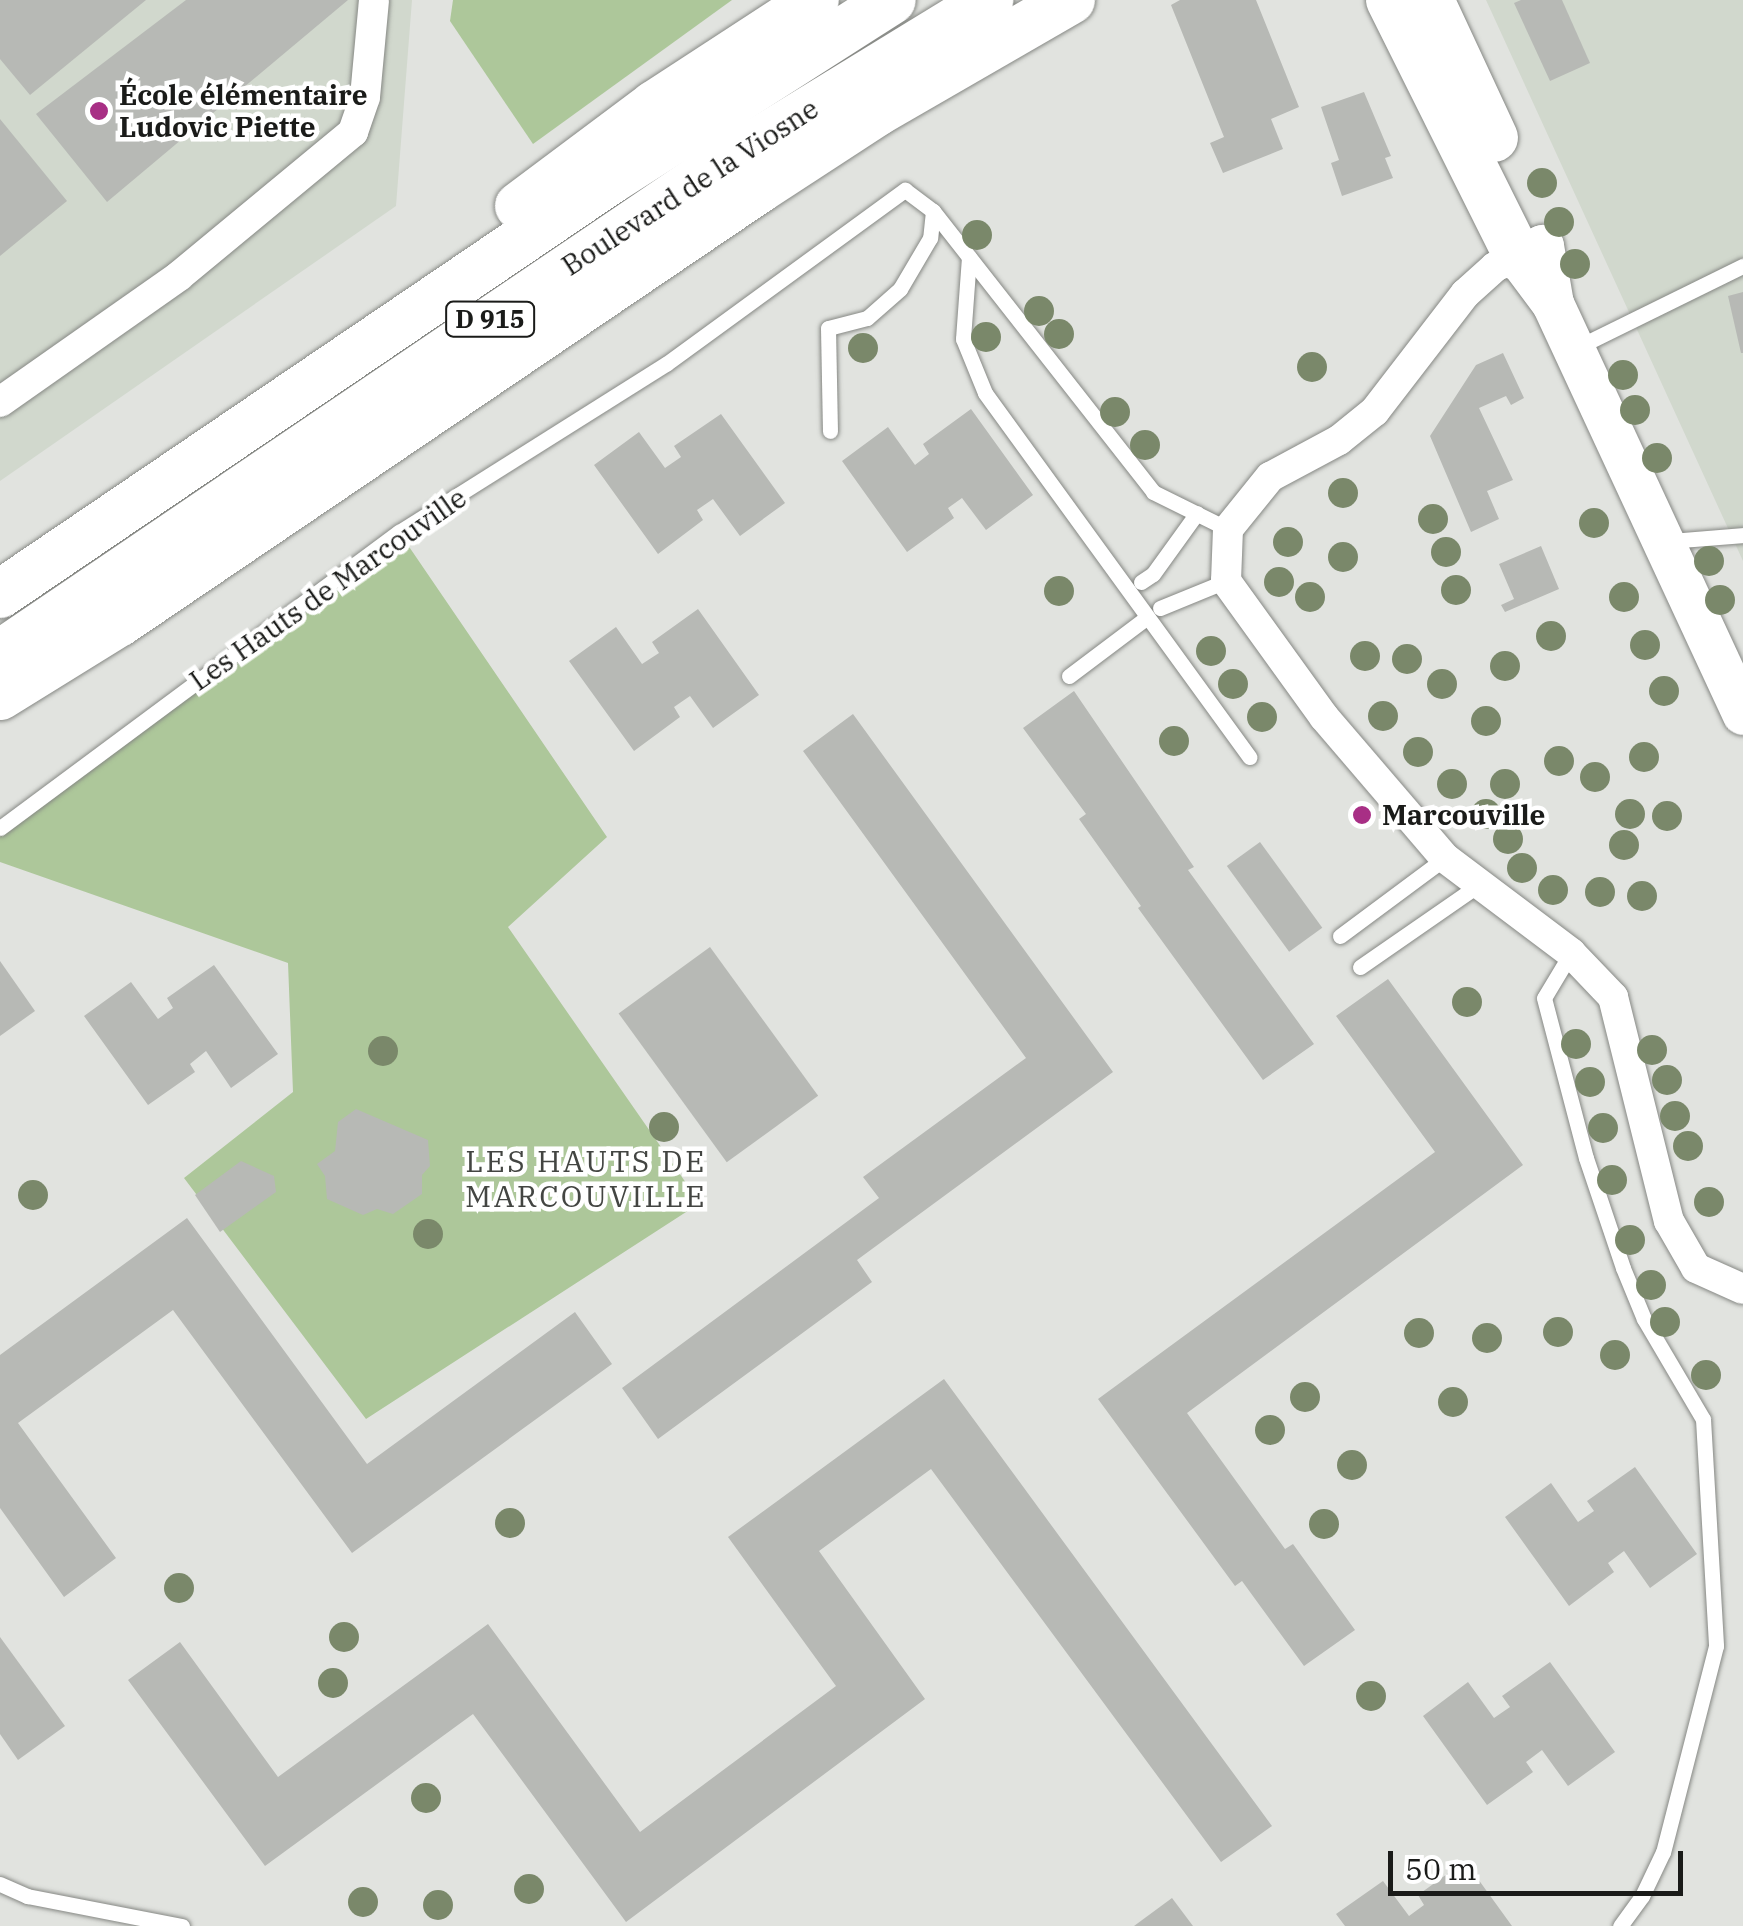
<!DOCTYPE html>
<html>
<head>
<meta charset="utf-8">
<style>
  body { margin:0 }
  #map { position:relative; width:1743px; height:1926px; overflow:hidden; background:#e1e3df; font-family:"IBM Plex Serif",serif }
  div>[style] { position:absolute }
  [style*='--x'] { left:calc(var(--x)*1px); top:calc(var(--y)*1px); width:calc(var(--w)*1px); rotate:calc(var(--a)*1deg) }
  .built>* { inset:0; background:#d1d8cd }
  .green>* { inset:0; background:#adc79a }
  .building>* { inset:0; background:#b7b9b5; transform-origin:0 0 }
  .roads { filter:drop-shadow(0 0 2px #868884) drop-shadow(0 0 2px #868884) }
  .lane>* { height:15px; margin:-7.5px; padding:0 7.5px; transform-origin:7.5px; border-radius:7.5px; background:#fff }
  .street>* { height:30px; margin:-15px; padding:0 15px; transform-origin:15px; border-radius:15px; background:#fff }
  .secondary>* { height:42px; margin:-21px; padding:0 21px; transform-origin:21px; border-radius:21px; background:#fff }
  .primary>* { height:48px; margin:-24px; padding:0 24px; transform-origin:24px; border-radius:24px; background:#fff }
  .trees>* { width:30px; height:30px; margin:-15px; border-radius:50%; background:#7a886a }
  .dots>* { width:28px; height:28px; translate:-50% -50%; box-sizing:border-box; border:5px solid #fff; border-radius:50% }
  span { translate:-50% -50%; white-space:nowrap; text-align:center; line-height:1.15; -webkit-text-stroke:9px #fff; paint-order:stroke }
  .shield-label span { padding:2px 8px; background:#fff; border:2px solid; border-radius:8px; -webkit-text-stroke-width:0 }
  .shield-label { font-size:25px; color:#1a1b19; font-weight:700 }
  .poi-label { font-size:28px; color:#1a1b19; font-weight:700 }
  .left { translate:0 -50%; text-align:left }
  .street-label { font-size:28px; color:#1a1b19 }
  .neighbourhood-label { font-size:30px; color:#434542; letter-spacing:2.5px }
  .scale { position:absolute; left:1388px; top:1851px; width:295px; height:45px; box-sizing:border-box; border:5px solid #1a1b19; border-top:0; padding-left:12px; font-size:30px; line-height:35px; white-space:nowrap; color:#1a1b19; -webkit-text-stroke:8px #fff; paint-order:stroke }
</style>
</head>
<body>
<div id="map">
  <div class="built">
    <i style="clip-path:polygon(0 0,412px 0,396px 206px,0 481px)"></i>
    <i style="clip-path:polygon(1486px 0,1743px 0,1743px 561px)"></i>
  </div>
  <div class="green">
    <i style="clip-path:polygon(453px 0,732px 0,533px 144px,450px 21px)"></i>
    <i style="clip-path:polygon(399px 532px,607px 837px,508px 927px,700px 1203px,366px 1419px,184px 1178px,293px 1092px,288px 963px,0 862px,0 828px)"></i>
  </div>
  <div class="building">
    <i style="clip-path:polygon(0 0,146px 0,30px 95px,0 59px)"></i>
    <i style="clip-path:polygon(186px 0,348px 0,107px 202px,36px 114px)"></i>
    <i style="clip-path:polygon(1180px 0,1256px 0,1299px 107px,1271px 119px,1283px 149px,1223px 173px,1210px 143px,1224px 137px,1171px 5px)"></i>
    <i style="clip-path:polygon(1521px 0,1562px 0,1590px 63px,1550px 81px,1514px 3px)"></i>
    <i style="clip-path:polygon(1364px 92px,1391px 156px,1385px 158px,1393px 178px,1342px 196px,1331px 163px,1339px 160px,1321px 107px)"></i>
    <i style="clip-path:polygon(0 119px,67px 201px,0 256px)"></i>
    <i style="clip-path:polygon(1743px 292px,1743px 353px,1741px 353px,1728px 296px)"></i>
    <i style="clip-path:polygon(1503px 353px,1524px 398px,1511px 405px,1506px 396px,1479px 408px,1513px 480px,1487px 491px,1499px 519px,1471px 532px,1430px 436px,1476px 365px)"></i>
    <i style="clip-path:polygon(971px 409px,1033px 495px,986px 530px,962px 498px,948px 508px,954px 518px,907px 552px,842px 461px,888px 427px,915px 465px,929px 454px,923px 444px)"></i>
    <i style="clip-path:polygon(721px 414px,785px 503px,740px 536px,713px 499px,697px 510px,703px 520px,658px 554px,594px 465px,639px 432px,665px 468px,681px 457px,674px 446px)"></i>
    <i style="clip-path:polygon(1541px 546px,1559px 589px,1505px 612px,1501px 605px,1514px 599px,1499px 564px)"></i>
    <i style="clip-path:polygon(698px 609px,759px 695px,713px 728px,690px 696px,674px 707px,680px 717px,634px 751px,569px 661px,616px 627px,642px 664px,659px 653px,652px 642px)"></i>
    <i style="clip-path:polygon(1074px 691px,1194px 867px,1188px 870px,1314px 1044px,1263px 1080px,1138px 908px,1141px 906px,1079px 819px,1086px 814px,1023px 728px)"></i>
    <i style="clip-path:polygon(853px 714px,1113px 1072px,857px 1260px,872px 1282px,658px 1439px,622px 1388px,879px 1198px,863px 1177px,1026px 1058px,803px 751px)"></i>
    <i style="left:1260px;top:842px;width:106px;height:41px;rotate:54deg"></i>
    <i style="left:710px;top:947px;width:184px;height:113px;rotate:54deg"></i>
    <i style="clip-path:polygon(0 961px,35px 1011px,0 1036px)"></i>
    <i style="clip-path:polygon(214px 965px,278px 1054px,231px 1088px,206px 1051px,190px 1064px,195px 1072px,148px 1105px,84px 1016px,131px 982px,158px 1019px,173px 1008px,167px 998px)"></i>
    <i style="clip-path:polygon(1388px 979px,1523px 1165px,1187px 1413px,1285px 1549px,1293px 1544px,1355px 1630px,1304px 1666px,1242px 1581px,1235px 1586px,1098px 1399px,1435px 1152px,1336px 1016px)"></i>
    <i style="clip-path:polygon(356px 1109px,428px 1140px,430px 1166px,422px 1175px,422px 1194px,393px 1214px,377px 1209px,363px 1215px,327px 1199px,325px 1176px,317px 1164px,335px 1151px,338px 1122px)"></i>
    <i style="clip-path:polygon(241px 1161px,274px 1176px,276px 1192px,220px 1232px,195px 1195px)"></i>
    <i style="clip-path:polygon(187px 1218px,367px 1464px,575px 1312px,612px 1364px,352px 1553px,173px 1310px,18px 1423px,116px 1558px,64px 1597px,0 1508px,0 1355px)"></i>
    <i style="clip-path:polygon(944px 1379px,1272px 1826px,1221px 1862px,931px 1469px,819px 1551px,925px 1699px,626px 1922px,473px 1714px,265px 1866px,128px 1680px,180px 1642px,278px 1777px,488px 1624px,640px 1832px,836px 1686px,728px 1537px)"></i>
    <i style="clip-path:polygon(1635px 1467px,1697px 1554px,1650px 1588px,1624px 1551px,1608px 1563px,1614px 1572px,1569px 1606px,1505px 1517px,1551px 1483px,1578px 1522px,1594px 1511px,1587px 1501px)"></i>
    <i style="clip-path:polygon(0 1637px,65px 1726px,18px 1760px,0 1734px)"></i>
    <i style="clip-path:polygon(1550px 1662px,1615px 1752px,1568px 1786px,1542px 1750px,1526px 1762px,1533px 1772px,1487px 1805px,1423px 1716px,1468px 1682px,1494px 1718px,1510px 1707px,1502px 1696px)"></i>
    <i style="clip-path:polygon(1465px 1861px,1512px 1926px,1345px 1926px,1336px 1914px,1383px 1881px,1409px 1916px,1424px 1905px,1418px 1895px)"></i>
    <i style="clip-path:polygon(1172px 1898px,1193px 1926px,1134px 1926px)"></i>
  </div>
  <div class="roads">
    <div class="lane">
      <i style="--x:933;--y:211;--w:357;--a:51.9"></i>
      <i style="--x:1153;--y:492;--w:84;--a:26.3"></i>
      <i style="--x:969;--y:257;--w:82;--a:94.2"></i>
      <i style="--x:963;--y:339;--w:58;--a:67.8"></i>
      <i style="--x:985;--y:393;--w:450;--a:54"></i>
      <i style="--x:1576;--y:348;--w:186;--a:-26.2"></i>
      <i style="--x:1669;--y:541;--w:74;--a:-4.6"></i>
      <i style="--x:1141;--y:582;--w:14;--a:-34"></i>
      <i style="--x:1153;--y:574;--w:75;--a:-54.2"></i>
      <i style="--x:1160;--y:608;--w:71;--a:-22.2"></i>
      <i style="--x:1069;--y:676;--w:96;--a:-37"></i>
      <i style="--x:0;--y:828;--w:497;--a:-36.6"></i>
      <i style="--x:399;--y:532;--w:315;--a:-32.2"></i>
      <i style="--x:666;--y:364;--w:296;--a:-36.1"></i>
      <i style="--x:905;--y:190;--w:35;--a:37"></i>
      <i style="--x:933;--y:211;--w:27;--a:96"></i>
      <i style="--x:930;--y:238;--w:59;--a:120.5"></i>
      <i style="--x:900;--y:289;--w:44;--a:138.7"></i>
      <i style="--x:867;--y:318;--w:40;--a:165.6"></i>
      <i style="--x:828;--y:328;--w:103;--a:88.9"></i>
      <i style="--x:1340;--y:936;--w:131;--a:-36.6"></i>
      <i style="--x:1571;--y:953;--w:52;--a:121"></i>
      <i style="--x:1544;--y:998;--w:165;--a:75.3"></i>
      <i style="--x:1586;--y:1158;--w:116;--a:71.4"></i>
      <i style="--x:1623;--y:1268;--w:55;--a:67.6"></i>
      <i style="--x:1644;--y:1319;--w:116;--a:59.5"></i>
      <i style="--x:1703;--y:1419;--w:227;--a:86.7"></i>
      <i style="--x:1716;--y:1646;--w:213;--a:104.4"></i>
      <i style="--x:1663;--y:1852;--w:49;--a:115.5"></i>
      <i style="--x:1642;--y:1896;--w:37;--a:126"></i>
      <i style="--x:1360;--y:967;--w:146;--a:-34.7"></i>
      <i style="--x:0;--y:1884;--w:30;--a:24"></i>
      <i style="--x:27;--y:1896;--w:158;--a:11"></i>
    </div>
    <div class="street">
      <i style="--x:1518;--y:257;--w:25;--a:157"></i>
      <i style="--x:1495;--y:267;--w:40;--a:138"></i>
      <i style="--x:1465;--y:294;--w:148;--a:127.6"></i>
      <i style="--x:1375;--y:411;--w:46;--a:141.1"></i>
      <i style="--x:1339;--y:440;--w:78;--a:151.8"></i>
      <i style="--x:1270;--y:477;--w:67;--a:128.9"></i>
      <i style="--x:1228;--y:529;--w:52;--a:92.2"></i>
      <i style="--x:1226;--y:581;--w:168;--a:54.2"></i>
      <i style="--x:1324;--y:717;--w:186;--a:49.4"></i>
      <i style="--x:1445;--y:858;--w:158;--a:37"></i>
      <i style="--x:1571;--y:953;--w:61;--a:46.3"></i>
      <i style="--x:1613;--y:997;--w:231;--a:76"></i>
      <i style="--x:1669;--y:1221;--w:54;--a:60.1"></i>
      <i style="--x:1696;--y:1268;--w:51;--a:24.1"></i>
      <i style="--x:0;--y:402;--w:219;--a:-35.1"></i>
      <i style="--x:179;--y:276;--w:226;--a:-39.6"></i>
      <i style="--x:353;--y:132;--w:37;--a:-71"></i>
      <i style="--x:365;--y:97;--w:97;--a:-84.7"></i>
    </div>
    <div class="secondary">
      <i style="--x:1553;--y:304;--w:59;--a:-99.8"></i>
      <i style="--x:1543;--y:246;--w:27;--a:156"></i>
      <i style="--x:1518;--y:257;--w:59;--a:53.3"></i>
      <i style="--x:1553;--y:304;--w:452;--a:65.1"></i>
    </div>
    <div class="primary">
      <i style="--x:1390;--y:0;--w:287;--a:63.5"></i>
      <i style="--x:1430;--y:0;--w:152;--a:65.1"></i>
      <i style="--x:519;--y:206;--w:169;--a:-36.8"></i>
      <i style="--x:654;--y:105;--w:192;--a:-33.1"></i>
      <i style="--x:0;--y:594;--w:739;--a:-34.14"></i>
      <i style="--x:612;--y:179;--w:332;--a:-32.6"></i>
      <i style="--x:0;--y:654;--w:870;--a:-34.18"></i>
      <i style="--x:720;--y:165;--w:316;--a:-31.5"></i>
      <i style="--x:0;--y:696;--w:141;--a:-31.7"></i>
      <i style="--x:120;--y:622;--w:772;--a:-34.12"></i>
      <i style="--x:759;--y:189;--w:141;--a:-33.1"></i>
      <i style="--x:877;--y:112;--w:224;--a:-30"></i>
    </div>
  </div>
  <div class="trees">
    <i style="left:1542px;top:183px"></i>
    <i style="left:1559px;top:222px"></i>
    <i style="left:977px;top:235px"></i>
    <i style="left:1575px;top:264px"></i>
    <i style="left:1039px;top:311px"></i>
    <i style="left:1059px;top:334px"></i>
    <i style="left:986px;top:337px"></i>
    <i style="left:863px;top:348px"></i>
    <i style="left:1312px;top:367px"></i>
    <i style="left:1623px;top:375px"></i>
    <i style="left:1635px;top:410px"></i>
    <i style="left:1115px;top:412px"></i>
    <i style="left:1145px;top:445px"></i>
    <i style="left:1657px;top:458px"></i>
    <i style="left:1343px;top:493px"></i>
    <i style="left:1433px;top:519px"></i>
    <i style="left:1594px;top:523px"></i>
    <i style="left:1288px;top:542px"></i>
    <i style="left:1446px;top:552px"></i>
    <i style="left:1343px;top:557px"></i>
    <i style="left:1709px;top:561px"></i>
    <i style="left:1279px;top:582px"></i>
    <i style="left:1456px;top:590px"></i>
    <i style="left:1059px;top:591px"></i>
    <i style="left:1310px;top:597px"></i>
    <i style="left:1624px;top:597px"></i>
    <i style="left:1720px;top:600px"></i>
    <i style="left:1551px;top:636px"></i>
    <i style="left:1645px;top:645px"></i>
    <i style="left:1211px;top:651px"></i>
    <i style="left:1365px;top:656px"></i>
    <i style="left:1407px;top:659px"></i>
    <i style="left:1505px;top:666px"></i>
    <i style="left:1233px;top:684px"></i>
    <i style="left:1442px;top:684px"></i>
    <i style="left:1664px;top:691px"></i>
    <i style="left:1383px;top:716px"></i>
    <i style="left:1262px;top:717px"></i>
    <i style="left:1486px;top:721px"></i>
    <i style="left:1174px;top:741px"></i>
    <i style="left:1418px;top:752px"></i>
    <i style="left:1644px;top:757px"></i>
    <i style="left:1559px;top:761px"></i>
    <i style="left:1595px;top:777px"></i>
    <i style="left:1452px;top:784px"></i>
    <i style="left:1505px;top:784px"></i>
    <i style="left:1486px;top:814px"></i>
    <i style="left:1630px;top:814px"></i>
    <i style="left:1667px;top:816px"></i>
    <i style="left:1508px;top:839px"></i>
    <i style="left:1624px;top:845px"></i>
    <i style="left:1522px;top:868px"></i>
    <i style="left:1553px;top:890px"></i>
    <i style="left:1600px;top:892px"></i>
    <i style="left:1642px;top:896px"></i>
    <i style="left:1467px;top:1002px"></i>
    <i style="left:1576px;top:1044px"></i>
    <i style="left:1652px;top:1050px"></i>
    <i style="left:383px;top:1051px"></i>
    <i style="left:1667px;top:1080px"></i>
    <i style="left:1590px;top:1082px"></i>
    <i style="left:1675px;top:1116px"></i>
    <i style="left:664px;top:1127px"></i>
    <i style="left:1603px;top:1128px"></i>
    <i style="left:1688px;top:1146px"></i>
    <i style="left:1612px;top:1180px"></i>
    <i style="left:33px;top:1195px"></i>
    <i style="left:1709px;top:1202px"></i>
    <i style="left:428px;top:1234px"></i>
    <i style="left:1630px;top:1240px"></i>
    <i style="left:1651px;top:1285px"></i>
    <i style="left:1665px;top:1322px"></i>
    <i style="left:1558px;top:1332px"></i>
    <i style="left:1419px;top:1333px"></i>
    <i style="left:1487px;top:1338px"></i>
    <i style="left:1615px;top:1355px"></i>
    <i style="left:1706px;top:1375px"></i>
    <i style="left:1305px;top:1397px"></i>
    <i style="left:1453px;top:1402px"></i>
    <i style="left:1270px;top:1430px"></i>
    <i style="left:1352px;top:1465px"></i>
    <i style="left:510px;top:1523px"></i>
    <i style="left:1324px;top:1524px"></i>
    <i style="left:179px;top:1588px"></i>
    <i style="left:344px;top:1637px"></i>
    <i style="left:333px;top:1683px"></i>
    <i style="left:1371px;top:1696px"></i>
    <i style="left:426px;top:1798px"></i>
    <i style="left:529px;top:1889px"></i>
    <i style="left:363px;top:1902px"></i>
    <i style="left:438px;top:1905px"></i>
  </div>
  <div class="dots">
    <i style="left:99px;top:111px;background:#a82f85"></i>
    <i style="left:1362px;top:815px;background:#a82f85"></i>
  </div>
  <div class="shield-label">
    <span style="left:490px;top:319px">D 915</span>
  </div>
  <div class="poi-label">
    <span class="left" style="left:119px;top:111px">École élémentaire<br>Ludovic Piette</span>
    <span class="left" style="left:1382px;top:815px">Marcouville</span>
  </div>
  <div class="street-label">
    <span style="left:690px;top:187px;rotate:-33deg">Boulevard de la Viosne</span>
    <span style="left:328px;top:589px;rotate:-35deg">Les Hauts de Marcouville</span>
  </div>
  <div class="neighbourhood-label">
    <span style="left:586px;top:1178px">LES HAUTS DE<br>MARCOUVILLE</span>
  </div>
  <div class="scale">50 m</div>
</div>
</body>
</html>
